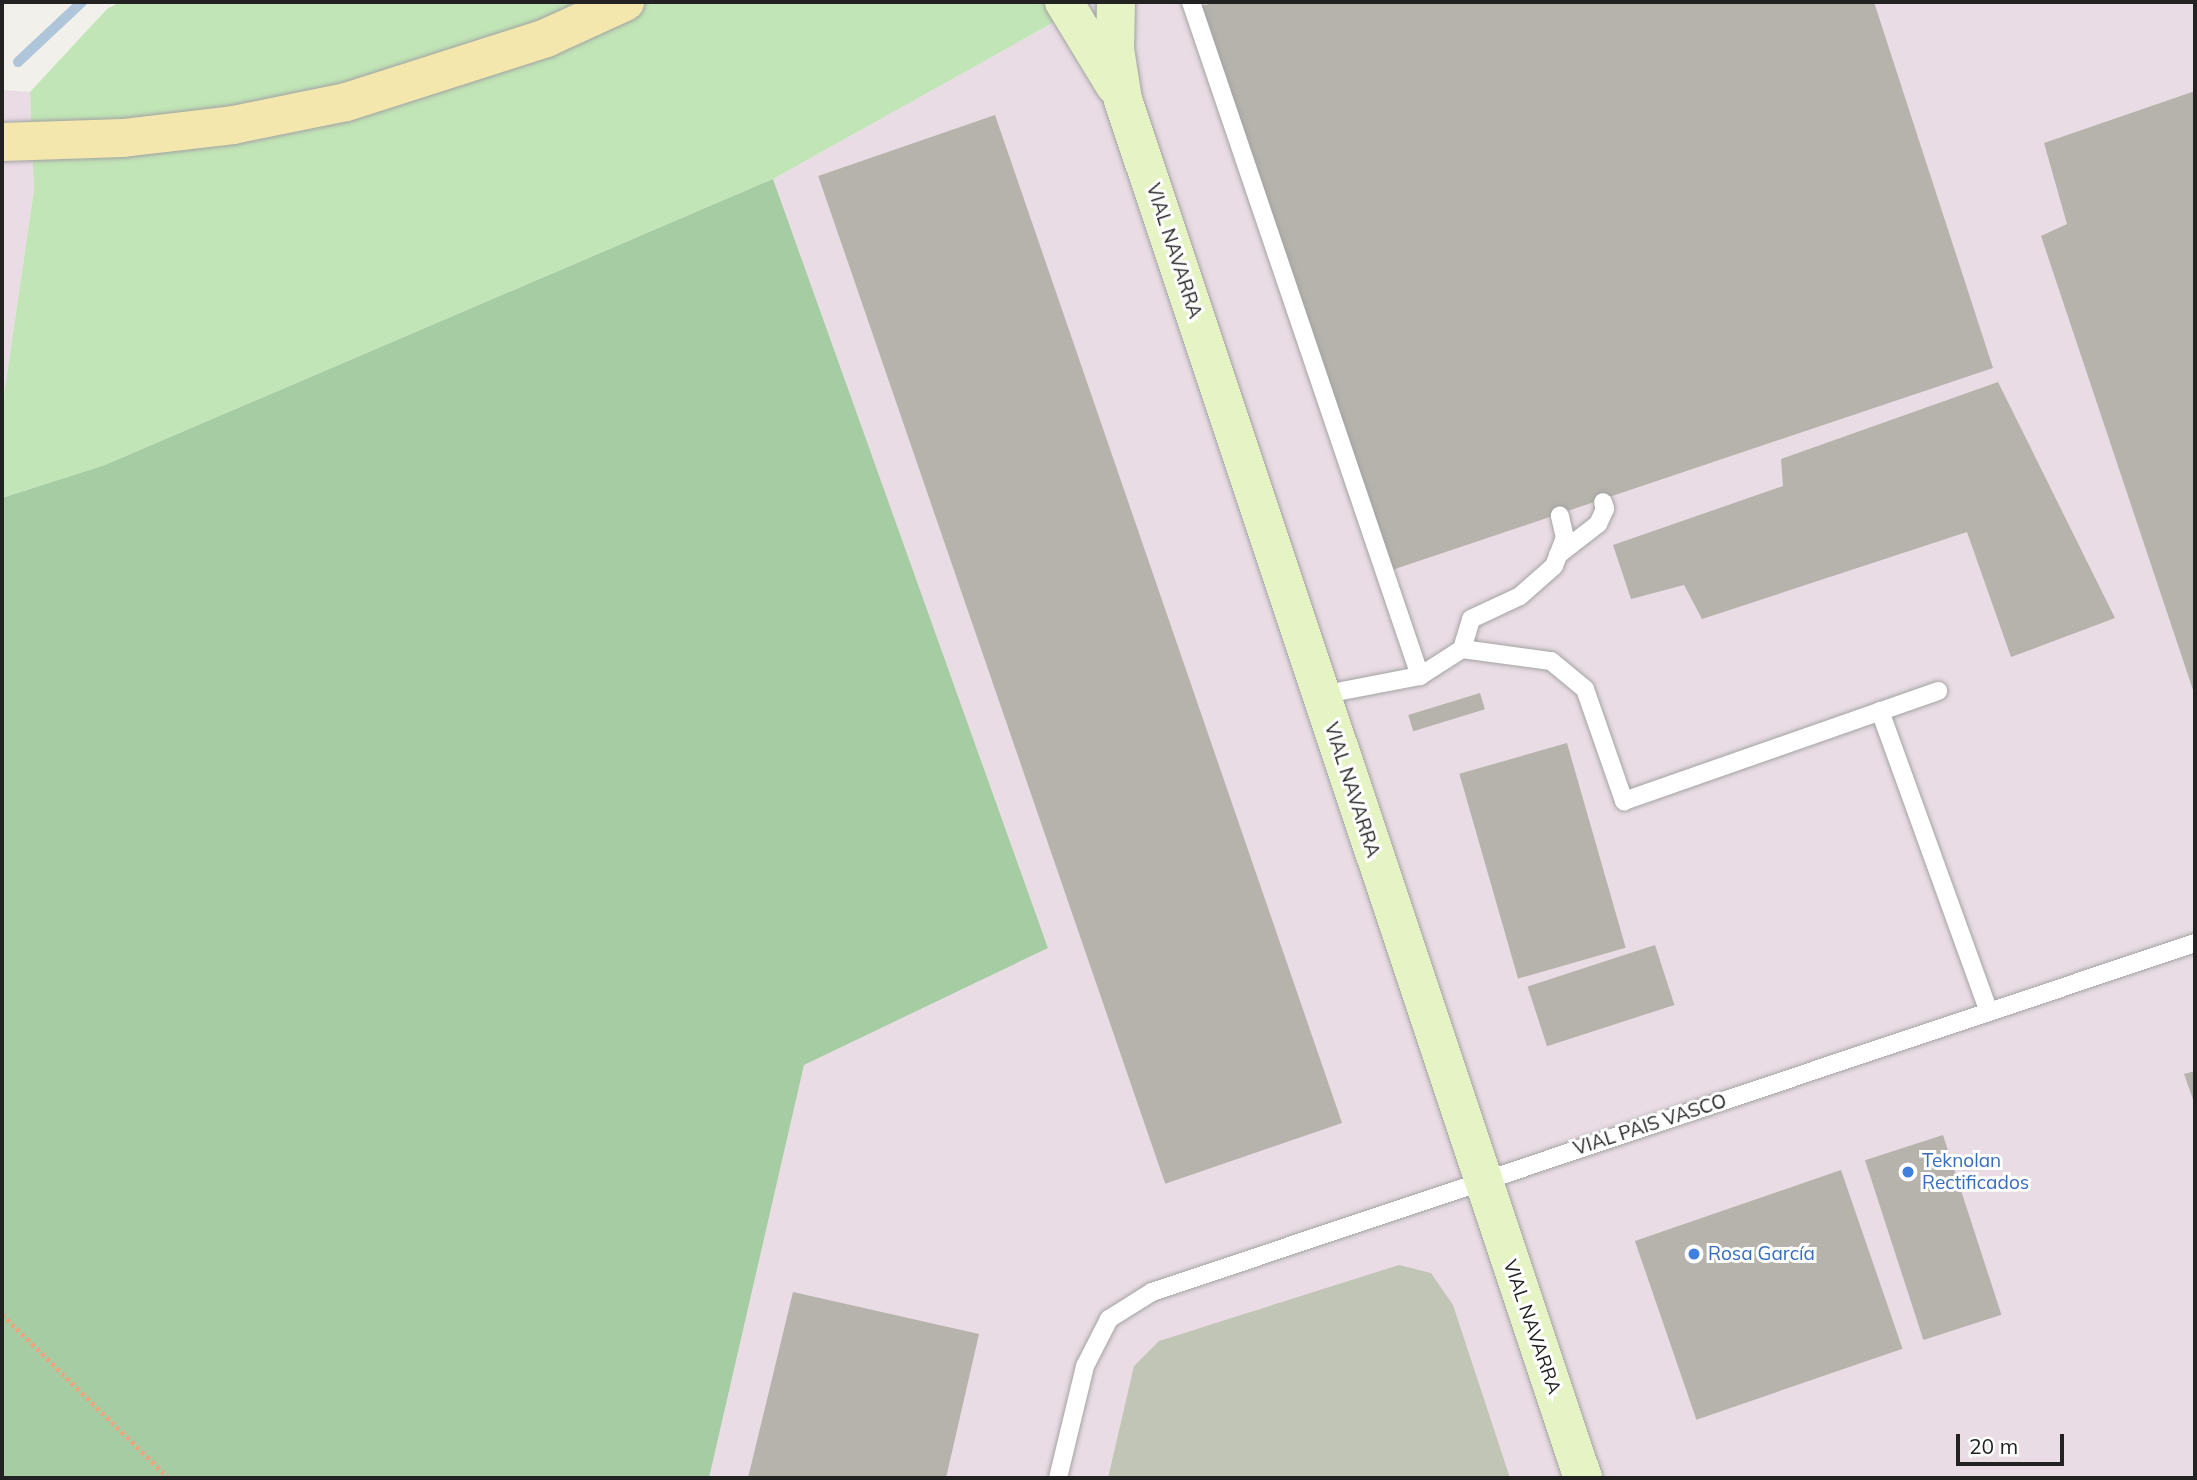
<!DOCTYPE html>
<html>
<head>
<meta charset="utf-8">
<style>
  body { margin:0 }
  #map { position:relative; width:2197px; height:1480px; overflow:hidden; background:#f1f0ea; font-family:Mulish,sans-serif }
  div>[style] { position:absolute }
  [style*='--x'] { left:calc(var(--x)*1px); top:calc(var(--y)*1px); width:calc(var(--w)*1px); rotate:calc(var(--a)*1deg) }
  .industrial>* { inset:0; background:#e9dce4 }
  .construction>* { inset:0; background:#c1c5b6 }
  .grass>* { inset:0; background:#c1e5b6 }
  .forest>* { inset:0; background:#a5cca3 }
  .stream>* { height:10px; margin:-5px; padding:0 5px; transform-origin:5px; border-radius:5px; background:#afc5da }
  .building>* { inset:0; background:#b6b3ac; transform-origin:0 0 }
  .path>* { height:4.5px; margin-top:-2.25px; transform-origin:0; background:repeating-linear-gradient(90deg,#eca67f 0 3.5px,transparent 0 7px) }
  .roads { filter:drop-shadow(0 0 2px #a3a3a3) drop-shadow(0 0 2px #a3a3a3) }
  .lane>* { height:18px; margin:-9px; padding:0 9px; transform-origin:9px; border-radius:9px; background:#fff }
  .secondary>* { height:38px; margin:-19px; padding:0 19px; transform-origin:19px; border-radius:19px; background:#e6f4c5 }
  .primary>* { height:38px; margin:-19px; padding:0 19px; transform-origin:19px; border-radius:19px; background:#f3e7ad }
  .dots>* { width:19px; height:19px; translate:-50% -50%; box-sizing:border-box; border:4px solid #fff; border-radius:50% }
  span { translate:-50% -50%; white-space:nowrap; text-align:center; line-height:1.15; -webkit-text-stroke:6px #fff; paint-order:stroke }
  .street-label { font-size:19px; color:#222 }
  .shop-label { font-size:19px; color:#366cbe }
  .left { translate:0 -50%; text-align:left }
  .frame { position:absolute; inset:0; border:4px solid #222; pointer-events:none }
  .scale { position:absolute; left:1956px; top:1434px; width:108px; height:32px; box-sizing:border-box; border:4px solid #222; border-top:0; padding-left:9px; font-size:21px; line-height:24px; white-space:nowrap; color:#222; -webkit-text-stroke:5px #fff; paint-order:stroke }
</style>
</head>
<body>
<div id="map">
  <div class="industrial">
    <i style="clip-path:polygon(1090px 2px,2195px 2px,2195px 1478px,709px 1478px,804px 1065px,1048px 948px,773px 179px)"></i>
    <i style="clip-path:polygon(2px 90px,30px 92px,34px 190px,2px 409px)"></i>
  </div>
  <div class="construction">
    <i style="clip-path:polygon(1399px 1265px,1431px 1273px,1453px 1305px,1510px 1478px,1108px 1478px,1134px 1366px,1159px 1341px)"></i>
  </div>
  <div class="grass">
    <i style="clip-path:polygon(120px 2px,1090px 2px,773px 179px,105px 465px,2px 498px,2px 409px,34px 190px,30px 92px,107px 9px)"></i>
  </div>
  <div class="forest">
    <i style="clip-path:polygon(773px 179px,1048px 948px,804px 1065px,709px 1478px,2px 1478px,2px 498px,105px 465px)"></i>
  </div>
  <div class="stream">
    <i style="--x:18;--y:62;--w:88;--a:-43.2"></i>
  </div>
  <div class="building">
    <i style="clip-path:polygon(1215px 2px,1874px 2px,1993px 368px,1392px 570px,1199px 7px)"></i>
    <i style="clip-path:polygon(2195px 91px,2195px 696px,2041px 236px,2067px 224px,2044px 143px)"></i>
    <i style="left:995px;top:115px;width:1066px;height:187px;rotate:71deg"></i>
    <i style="clip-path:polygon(1998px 382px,2115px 618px,2011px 657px,1967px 532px,1702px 619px,1684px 585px,1631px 599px,1613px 545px,1783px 486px,1781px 459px)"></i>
    <i style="left:1480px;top:693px;width:17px;height:75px;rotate:73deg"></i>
    <i style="left:1567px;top:743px;width:213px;height:112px;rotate:74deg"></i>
    <i style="left:1655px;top:945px;width:63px;height:134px;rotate:72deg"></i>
    <i style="clip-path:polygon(2195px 1071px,2195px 1105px,2184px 1074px)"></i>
    <i style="left:1943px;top:1135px;width:189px;height:82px;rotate:72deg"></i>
    <i style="left:1841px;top:1170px;width:189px;height:218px;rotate:71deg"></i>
    <i style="clip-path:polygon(793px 1292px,979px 1334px,946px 1478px,748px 1478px)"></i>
  </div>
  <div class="path">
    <i style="--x:2;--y:1314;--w:234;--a:44.5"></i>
  </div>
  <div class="roads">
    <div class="lane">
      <i style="--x:1191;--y:2;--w:712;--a:71.23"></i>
      <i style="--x:1558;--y:555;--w:51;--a:-37.8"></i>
      <i style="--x:1598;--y:524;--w:17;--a:-65"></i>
      <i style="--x:1605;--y:509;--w:7;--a:-106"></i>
      <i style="--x:1462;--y:649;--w:31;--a:-73"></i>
      <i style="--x:1471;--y:619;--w:54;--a:-25.1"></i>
      <i style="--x:1520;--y:596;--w:45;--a:-41.4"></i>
      <i style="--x:1554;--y:566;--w:30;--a:-69"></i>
      <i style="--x:1565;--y:538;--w:23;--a:-103"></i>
      <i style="--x:1321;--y:695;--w:101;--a:-10.9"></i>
      <i style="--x:1420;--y:676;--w:50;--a:-32.7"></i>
      <i style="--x:1462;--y:649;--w:90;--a:7.7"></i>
      <i style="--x:1551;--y:661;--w:44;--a:39.5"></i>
      <i style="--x:1585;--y:689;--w:119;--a:70.8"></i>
      <i style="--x:1624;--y:801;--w:333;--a:-19.3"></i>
      <i style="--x:1880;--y:711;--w:320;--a:70.1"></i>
      <i style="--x:1058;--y:1478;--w:115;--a:-76.4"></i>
      <i style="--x:1085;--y:1366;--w:53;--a:-62.9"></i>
      <i style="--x:1109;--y:1319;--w:51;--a:-32.1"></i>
      <i style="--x:1152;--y:1292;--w:1100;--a:-18.5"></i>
    </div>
    <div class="secondary">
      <i style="--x:1064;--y:2;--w:98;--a:58.7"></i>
      <i style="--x:1116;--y:2;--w:47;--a:91.2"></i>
      <i style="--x:1115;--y:49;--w:52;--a:81.1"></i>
      <i style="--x:1123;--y:100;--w:1453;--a:71.54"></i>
    </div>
    <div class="primary">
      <i style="--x:2;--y:142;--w:121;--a:-1.9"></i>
      <i style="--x:123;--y:138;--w:111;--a:-6.7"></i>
      <i style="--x:233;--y:125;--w:115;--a:-11.5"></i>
      <i style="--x:346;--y:102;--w:210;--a:-17.7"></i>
      <i style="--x:546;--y:38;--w:87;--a:-24.5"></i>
    </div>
  </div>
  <div class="dots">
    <i style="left:1908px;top:1172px;background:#3f7fe0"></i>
    <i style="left:1694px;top:1254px;background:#3f7fe0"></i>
  </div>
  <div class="street-label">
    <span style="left:1174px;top:251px;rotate:72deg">VIAL NAVARRA</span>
    <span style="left:1352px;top:790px;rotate:72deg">VIAL NAVARRA</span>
    <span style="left:1650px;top:1125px;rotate:-18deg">VIAL PAIS VASCO</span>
    <span style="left:1532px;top:1327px;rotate:71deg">VIAL NAVARRA</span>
  </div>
  <div class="shop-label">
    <span class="left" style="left:1922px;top:1172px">Teknolan<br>Rectificados</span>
    <span class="left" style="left:1708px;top:1254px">Rosa García</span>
  </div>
  <div class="frame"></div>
  <div class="scale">20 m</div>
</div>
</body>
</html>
